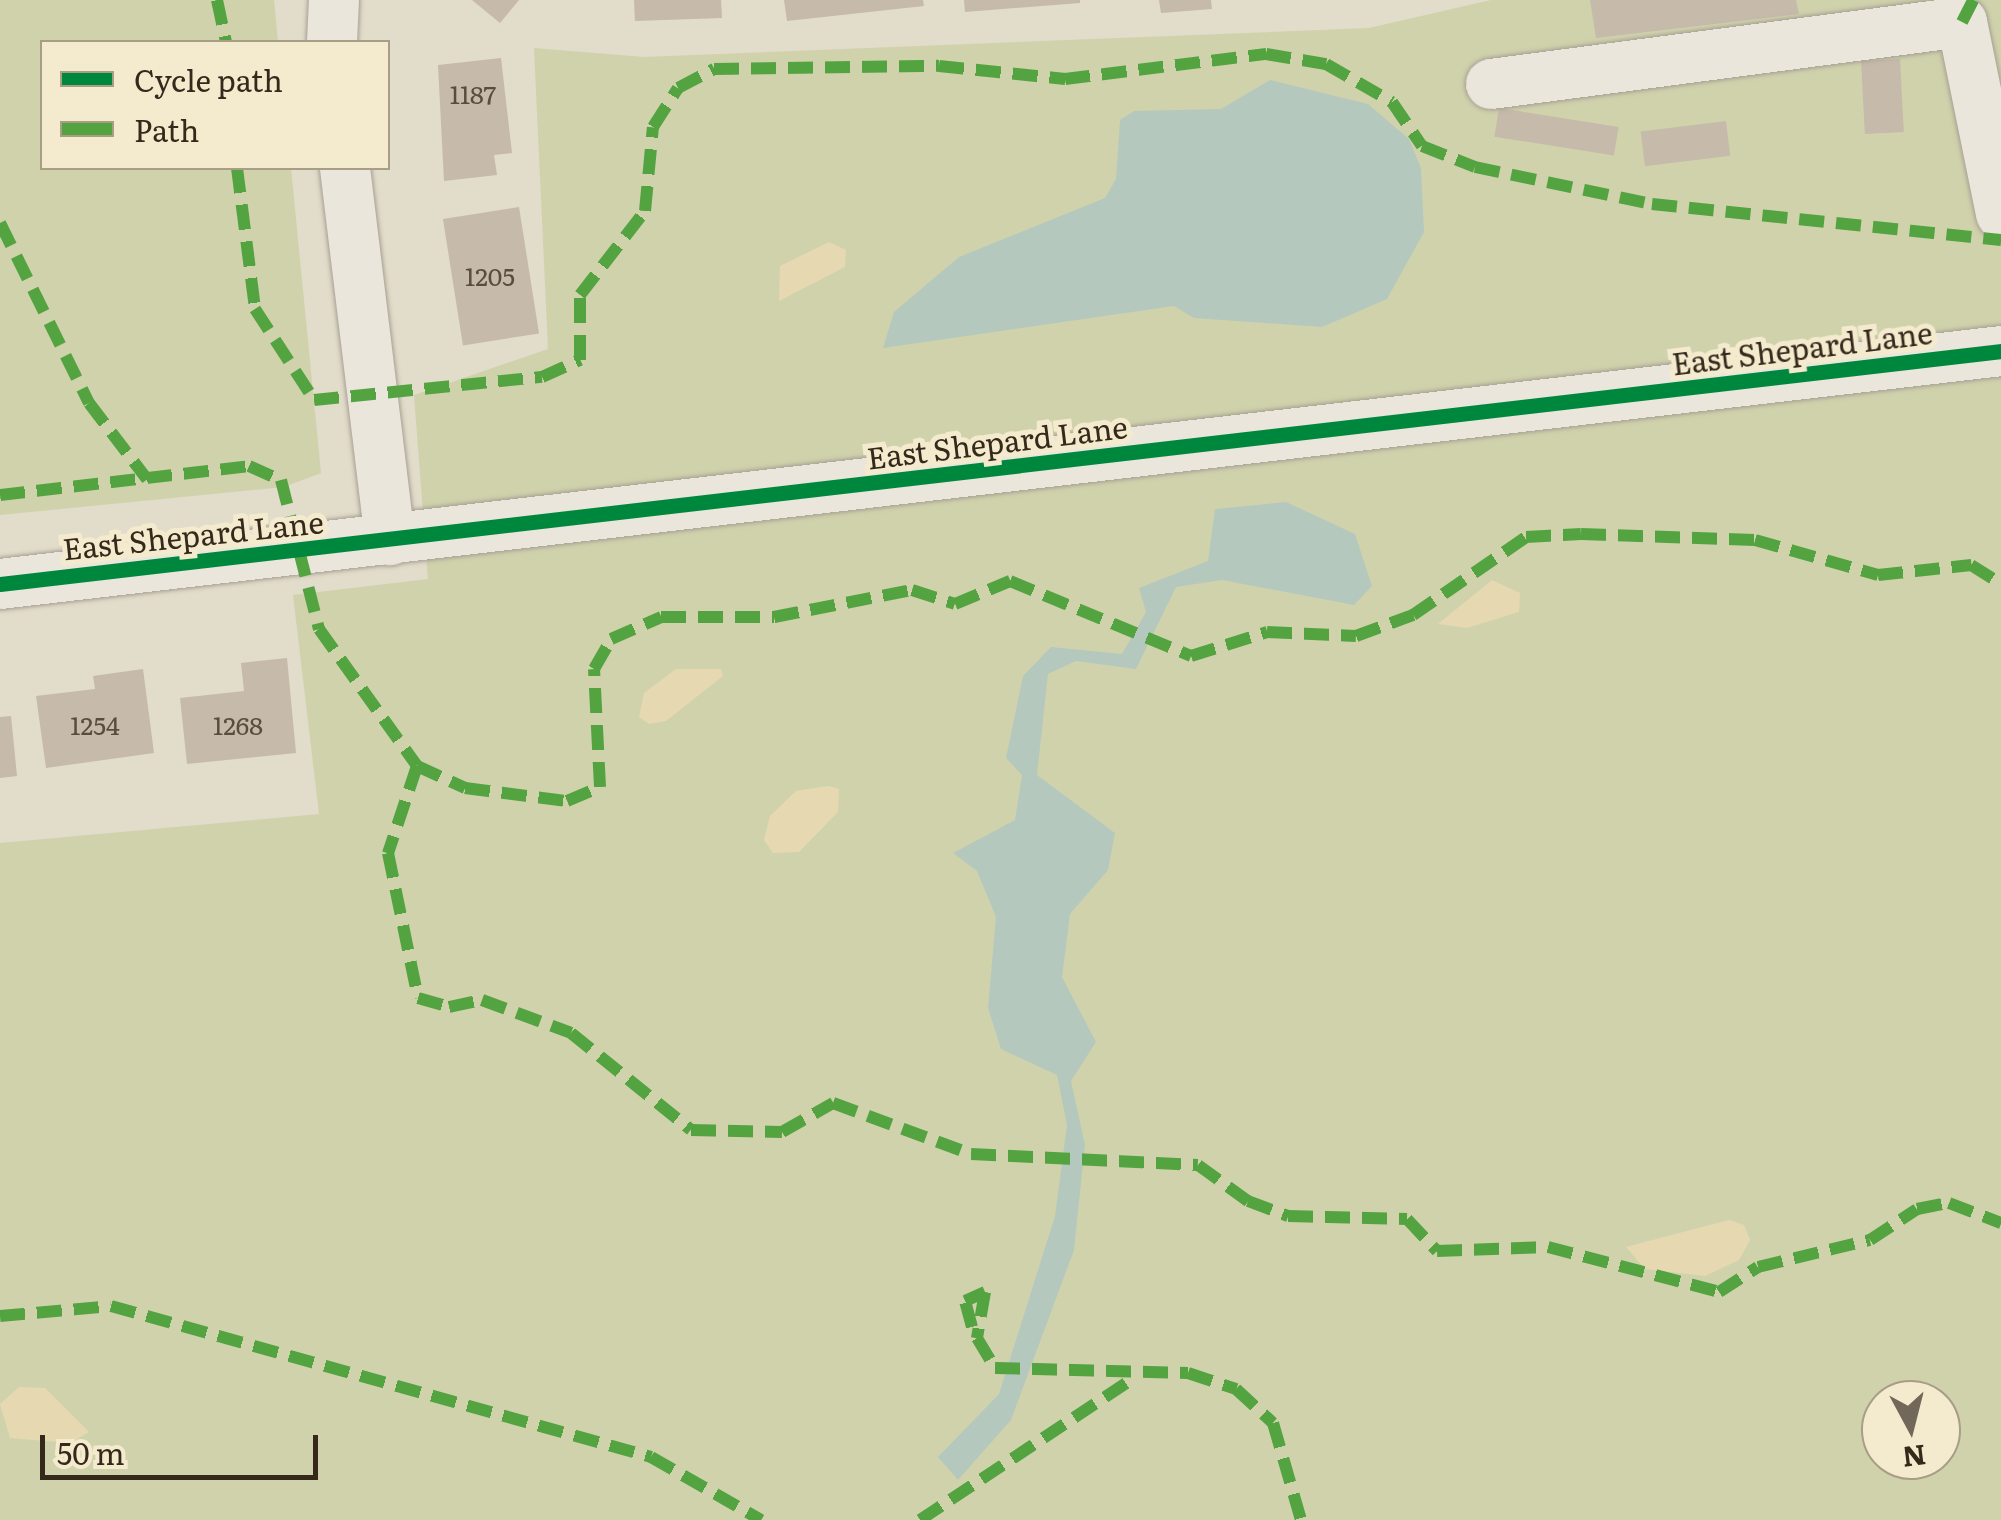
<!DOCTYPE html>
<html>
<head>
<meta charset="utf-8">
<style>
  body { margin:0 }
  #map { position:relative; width:2001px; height:1520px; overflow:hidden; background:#e2dcca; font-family:Literata,serif }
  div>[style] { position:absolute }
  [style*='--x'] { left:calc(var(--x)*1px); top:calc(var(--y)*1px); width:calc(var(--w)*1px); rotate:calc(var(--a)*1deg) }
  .green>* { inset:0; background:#d0d2ac }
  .sand>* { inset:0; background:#e6d9b1 }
  .water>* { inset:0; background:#b5c8bd }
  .building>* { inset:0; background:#c6baab; transform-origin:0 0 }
  .roads { filter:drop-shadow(0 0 2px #a7a094) drop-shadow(0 0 2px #a7a094) }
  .minor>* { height:50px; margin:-25px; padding:0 25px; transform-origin:25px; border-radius:25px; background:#eae6db }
  .quiet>* { height:12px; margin-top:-6px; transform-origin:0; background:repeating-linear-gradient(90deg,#53a341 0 25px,transparent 0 37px) }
  .cycleway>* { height:15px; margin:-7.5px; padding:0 7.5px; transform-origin:7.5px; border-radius:7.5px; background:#00873e }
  span { translate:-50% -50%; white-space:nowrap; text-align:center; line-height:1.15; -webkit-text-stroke:10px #f4ebce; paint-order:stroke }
  .number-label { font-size:25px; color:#594d40 }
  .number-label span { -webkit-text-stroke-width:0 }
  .street-label { font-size:30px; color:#35291c }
  .legend { position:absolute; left:40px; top:40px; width:350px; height:130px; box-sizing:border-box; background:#f4ebce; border:2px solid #a89d87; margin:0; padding:12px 18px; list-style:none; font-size:30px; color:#35291c }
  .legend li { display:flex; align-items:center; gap:20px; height:50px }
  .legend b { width:50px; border:2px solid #a89d87 }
  .north { position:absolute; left:1861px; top:1380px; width:100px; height:100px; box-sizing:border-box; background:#f4ebce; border:2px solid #a89d87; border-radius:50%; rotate:173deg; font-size:28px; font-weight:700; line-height:40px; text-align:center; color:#35291c }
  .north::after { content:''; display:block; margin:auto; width:35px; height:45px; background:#726859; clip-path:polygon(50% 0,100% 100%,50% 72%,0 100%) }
  .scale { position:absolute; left:40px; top:1435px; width:278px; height:45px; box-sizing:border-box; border:5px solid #35291c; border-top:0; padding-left:12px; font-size:30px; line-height:35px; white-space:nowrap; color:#35291c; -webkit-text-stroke:8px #f4ebce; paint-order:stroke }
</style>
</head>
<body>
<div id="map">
  <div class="green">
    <i style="clip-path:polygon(0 0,274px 0,278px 42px,42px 42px,42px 168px,291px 168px,321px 473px,284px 487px,0 515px)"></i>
    <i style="clip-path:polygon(evenodd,1491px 0,2001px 0,2001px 1520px,0 1520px,0 843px,319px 814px,293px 595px,428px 579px,414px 395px,548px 349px,534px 48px,644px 57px,1369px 28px,1491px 0,1881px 1400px,1941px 1400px,1941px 1460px,1881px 1460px,1881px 1400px)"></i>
  </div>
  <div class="sand">
    <i style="clip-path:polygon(829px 242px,846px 250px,845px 267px,779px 301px,780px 266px)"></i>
    <i style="clip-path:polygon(1492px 580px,1520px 593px,1519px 612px,1467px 628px,1438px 624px)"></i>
    <i style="clip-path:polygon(676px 669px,721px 669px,723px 676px,666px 721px,649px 724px,639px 717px,644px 693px)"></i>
    <i style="clip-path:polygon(828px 786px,839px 789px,838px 812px,799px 852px,773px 853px,764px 840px,770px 816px,796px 791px)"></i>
    <i style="clip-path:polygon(1729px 1220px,1744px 1225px,1750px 1240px,1739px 1260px,1705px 1276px,1645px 1269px,1626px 1247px)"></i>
    <i style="clip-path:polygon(19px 1387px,45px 1388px,89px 1432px,70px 1443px,10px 1438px,0 1404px)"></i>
  </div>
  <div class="water">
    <i style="clip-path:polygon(1270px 80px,1368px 104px,1409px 139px,1421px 168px,1424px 232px,1387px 299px,1322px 327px,1194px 318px,1174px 306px,883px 348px,894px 312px,959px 257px,1105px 198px,1116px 179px,1120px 120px,1134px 111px,1221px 109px)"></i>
    <i style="clip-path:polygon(1286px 502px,1355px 534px,1372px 586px,1354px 605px,1222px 580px,1176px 587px,1136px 669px,1076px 661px,1048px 674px,1037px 775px,1115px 833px,1108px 870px,1070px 914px,1062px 977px,1096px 1042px,1071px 1081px,1085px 1145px,1074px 1250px,1011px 1420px,958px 1480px,938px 1457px,999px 1394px,1055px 1216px,1067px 1125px,1057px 1075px,1001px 1049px,988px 1008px,996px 917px,977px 871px,953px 853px,1015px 820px,1022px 775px,1006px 758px,1023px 676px,1051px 647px,1122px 654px,1146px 612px,1139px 588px,1208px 561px,1215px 509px)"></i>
  </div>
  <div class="building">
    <i style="clip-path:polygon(472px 0,519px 0,500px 23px)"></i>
    <i style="clip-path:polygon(634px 0,721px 0,722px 18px,635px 21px)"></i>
    <i style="clip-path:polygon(784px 0,923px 0,924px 6px,787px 21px)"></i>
    <i style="clip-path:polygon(964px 0,1080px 0,1080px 3px,965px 12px)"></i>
    <i style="clip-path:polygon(1159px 0,1211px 0,1212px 9px,1161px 13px)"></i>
    <i style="clip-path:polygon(1590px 0,1796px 0,1799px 14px,1596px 38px)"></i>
    <i style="clip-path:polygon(501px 58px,512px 153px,494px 155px,497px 175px,444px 181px,438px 65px)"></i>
    <i style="left:1900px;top:59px;width:73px;height:39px;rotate:87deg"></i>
    <i style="left:1499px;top:108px;width:121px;height:29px;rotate:9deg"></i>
    <i style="left:1726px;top:121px;width:35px;height:86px;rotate:83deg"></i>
    <i style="left:519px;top:207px;width:128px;height:77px;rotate:81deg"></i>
    <i style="clip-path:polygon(287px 658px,296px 753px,187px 764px,180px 698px,244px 691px,241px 663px)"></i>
    <i style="clip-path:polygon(143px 669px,154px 753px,46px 768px,36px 696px,95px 689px,93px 676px)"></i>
    <i style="clip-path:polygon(11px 716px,17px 776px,0 778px,0 717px)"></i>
  </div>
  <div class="roads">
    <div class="minor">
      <i style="--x:332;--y:42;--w:42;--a:-87.3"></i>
      <i style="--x:1491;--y:84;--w:475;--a:-7.5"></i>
      <i style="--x:1962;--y:22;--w:196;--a:78.5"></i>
      <i style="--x:345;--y:168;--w:375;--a:83.1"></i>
      <i style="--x:0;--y:584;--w:2015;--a:-6.64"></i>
    </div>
  </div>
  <div class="quiet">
    <i style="--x:217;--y:0;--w:43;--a:77.9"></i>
    <i style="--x:1962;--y:22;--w:25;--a:-63"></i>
    <i style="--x:237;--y:168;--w:142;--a:82.7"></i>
    <i style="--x:255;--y:309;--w:108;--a:57"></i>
    <i style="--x:314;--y:400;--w:229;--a:-5.8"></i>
    <i style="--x:542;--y:377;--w:42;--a:-24.1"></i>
    <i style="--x:580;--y:360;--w:65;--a:-90"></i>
    <i style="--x:580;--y:295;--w:106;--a:-52.3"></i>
    <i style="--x:645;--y:211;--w:84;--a:-84.6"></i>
    <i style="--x:653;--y:127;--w:46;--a:-57.3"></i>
    <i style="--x:678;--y:88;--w:41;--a:-27.8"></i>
    <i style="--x:714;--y:69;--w:225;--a:-0.8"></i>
    <i style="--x:939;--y:66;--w:127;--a:5.9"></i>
    <i style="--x:1065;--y:79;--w:203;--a:-7.1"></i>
    <i style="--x:1266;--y:54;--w:61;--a:9.5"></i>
    <i style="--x:1326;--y:64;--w:76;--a:29.9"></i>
    <i style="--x:1392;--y:102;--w:53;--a:55.7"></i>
    <i style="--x:1422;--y:146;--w:57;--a:21.6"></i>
    <i style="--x:1475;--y:167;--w:181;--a:11.8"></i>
    <i style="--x:1652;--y:204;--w:351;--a:5.9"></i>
    <i style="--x:0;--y:223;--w:201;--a:63.7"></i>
    <i style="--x:89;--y:403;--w:96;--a:52.7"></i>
    <i style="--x:0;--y:495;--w:251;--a:-6.6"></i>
    <i style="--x:249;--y:466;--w:35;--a:24"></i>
    <i style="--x:281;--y:480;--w:154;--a:75.7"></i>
    <i style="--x:319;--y:629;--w:168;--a:54.4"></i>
    <i style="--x:417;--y:766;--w:53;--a:24.6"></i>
    <i style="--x:465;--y:788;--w:103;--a:7.3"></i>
    <i style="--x:567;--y:801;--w:36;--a:-23"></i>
    <i style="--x:600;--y:787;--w:118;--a:-92.9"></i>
    <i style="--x:594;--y:669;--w:34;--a:-60"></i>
    <i style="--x:611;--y:639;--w:55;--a:-23.7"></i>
    <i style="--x:661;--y:617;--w:113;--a:0"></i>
    <i style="--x:774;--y:617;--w:141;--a:-11.1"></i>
    <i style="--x:912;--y:590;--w:45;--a:18"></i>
    <i style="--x:955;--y:604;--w:60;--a:-22.7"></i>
    <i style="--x:1010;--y:581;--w:196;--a:22.5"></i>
    <i style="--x:1191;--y:656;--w:80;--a:-17.5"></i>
    <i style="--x:1267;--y:632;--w:89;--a:2.6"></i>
    <i style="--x:1356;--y:636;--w:61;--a:-20.2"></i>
    <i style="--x:1413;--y:615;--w:137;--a:-34.6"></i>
    <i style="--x:1526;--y:537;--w:55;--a:-3.1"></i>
    <i style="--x:1581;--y:534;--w:174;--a:2"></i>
    <i style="--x:1755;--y:540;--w:128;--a:15.9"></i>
    <i style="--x:1878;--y:575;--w:94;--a:-6.1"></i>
    <i style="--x:1971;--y:565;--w:36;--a:32"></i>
    <i style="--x:417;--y:766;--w:92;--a:108.4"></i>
    <i style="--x:388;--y:853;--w:148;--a:78.3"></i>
    <i style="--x:418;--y:998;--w:32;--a:16"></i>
    <i style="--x:449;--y:1007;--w:34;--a:-12"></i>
    <i style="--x:482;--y:1000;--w:95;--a:20.3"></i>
    <i style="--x:571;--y:1033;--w:154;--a:38.9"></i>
    <i style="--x:691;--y:1130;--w:91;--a:1.3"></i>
    <i style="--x:782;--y:1132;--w:59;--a:-29.6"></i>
    <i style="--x:833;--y:1103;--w:147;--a:20.3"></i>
    <i style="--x:971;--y:1154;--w:227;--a:2.8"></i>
    <i style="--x:1198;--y:1165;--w:62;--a:35.8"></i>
    <i style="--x:1248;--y:1201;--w:43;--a:20.6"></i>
    <i style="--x:1288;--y:1216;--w:119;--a:1.4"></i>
    <i style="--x:1407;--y:1219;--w:44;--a:46.8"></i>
    <i style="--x:1437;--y:1251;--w:111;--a:-2.1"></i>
    <i style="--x:1548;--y:1247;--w:177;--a:14.7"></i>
    <i style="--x:1719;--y:1292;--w:46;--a:-32.7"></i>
    <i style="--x:1758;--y:1267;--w:115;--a:-13.6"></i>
    <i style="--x:1870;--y:1240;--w:56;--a:-33.4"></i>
    <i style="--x:1917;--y:1209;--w:33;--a:-11"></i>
    <i style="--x:1949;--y:1203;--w:56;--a:21"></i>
    <i style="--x:0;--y:1316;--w:111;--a:-5.1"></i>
    <i style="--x:111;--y:1306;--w:561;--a:15.62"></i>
    <i style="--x:651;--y:1457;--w:127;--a:29.8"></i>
    <i style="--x:972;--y:1327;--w:27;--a:-105"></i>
    <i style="--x:965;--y:1301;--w:22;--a:-24"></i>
    <i style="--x:985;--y:1292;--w:47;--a:99.9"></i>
    <i style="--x:977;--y:1338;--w:35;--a:59"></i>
    <i style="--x:995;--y:1368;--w:193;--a:1.5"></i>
    <i style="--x:1188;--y:1373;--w:51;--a:18.4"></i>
    <i style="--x:1236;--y:1389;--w:50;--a:42.6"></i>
    <i style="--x:1273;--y:1423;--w:101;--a:73.9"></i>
    <i style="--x:920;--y:1520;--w:258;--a:-33.6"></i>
  </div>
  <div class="cycleway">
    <i style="--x:0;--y:584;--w:2015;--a:-6.64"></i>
  </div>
  <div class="number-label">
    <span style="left:473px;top:94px">1187</span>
    <span style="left:490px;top:276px">1205</span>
    <span style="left:95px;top:725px">1254</span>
    <span style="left:238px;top:725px">1268</span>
  </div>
  <div class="street-label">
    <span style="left:1802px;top:347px;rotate:-7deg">East Shepard Lane</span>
    <span style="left:997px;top:441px;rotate:-7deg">East Shepard Lane</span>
    <span style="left:193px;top:534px;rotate:-6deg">East Shepard Lane</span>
  </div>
  <ul class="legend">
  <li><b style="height:12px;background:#00873e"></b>Cycle path</li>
  <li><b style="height:12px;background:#53a341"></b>Path</li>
  </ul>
  <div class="north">N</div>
  <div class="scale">50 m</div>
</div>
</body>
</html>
